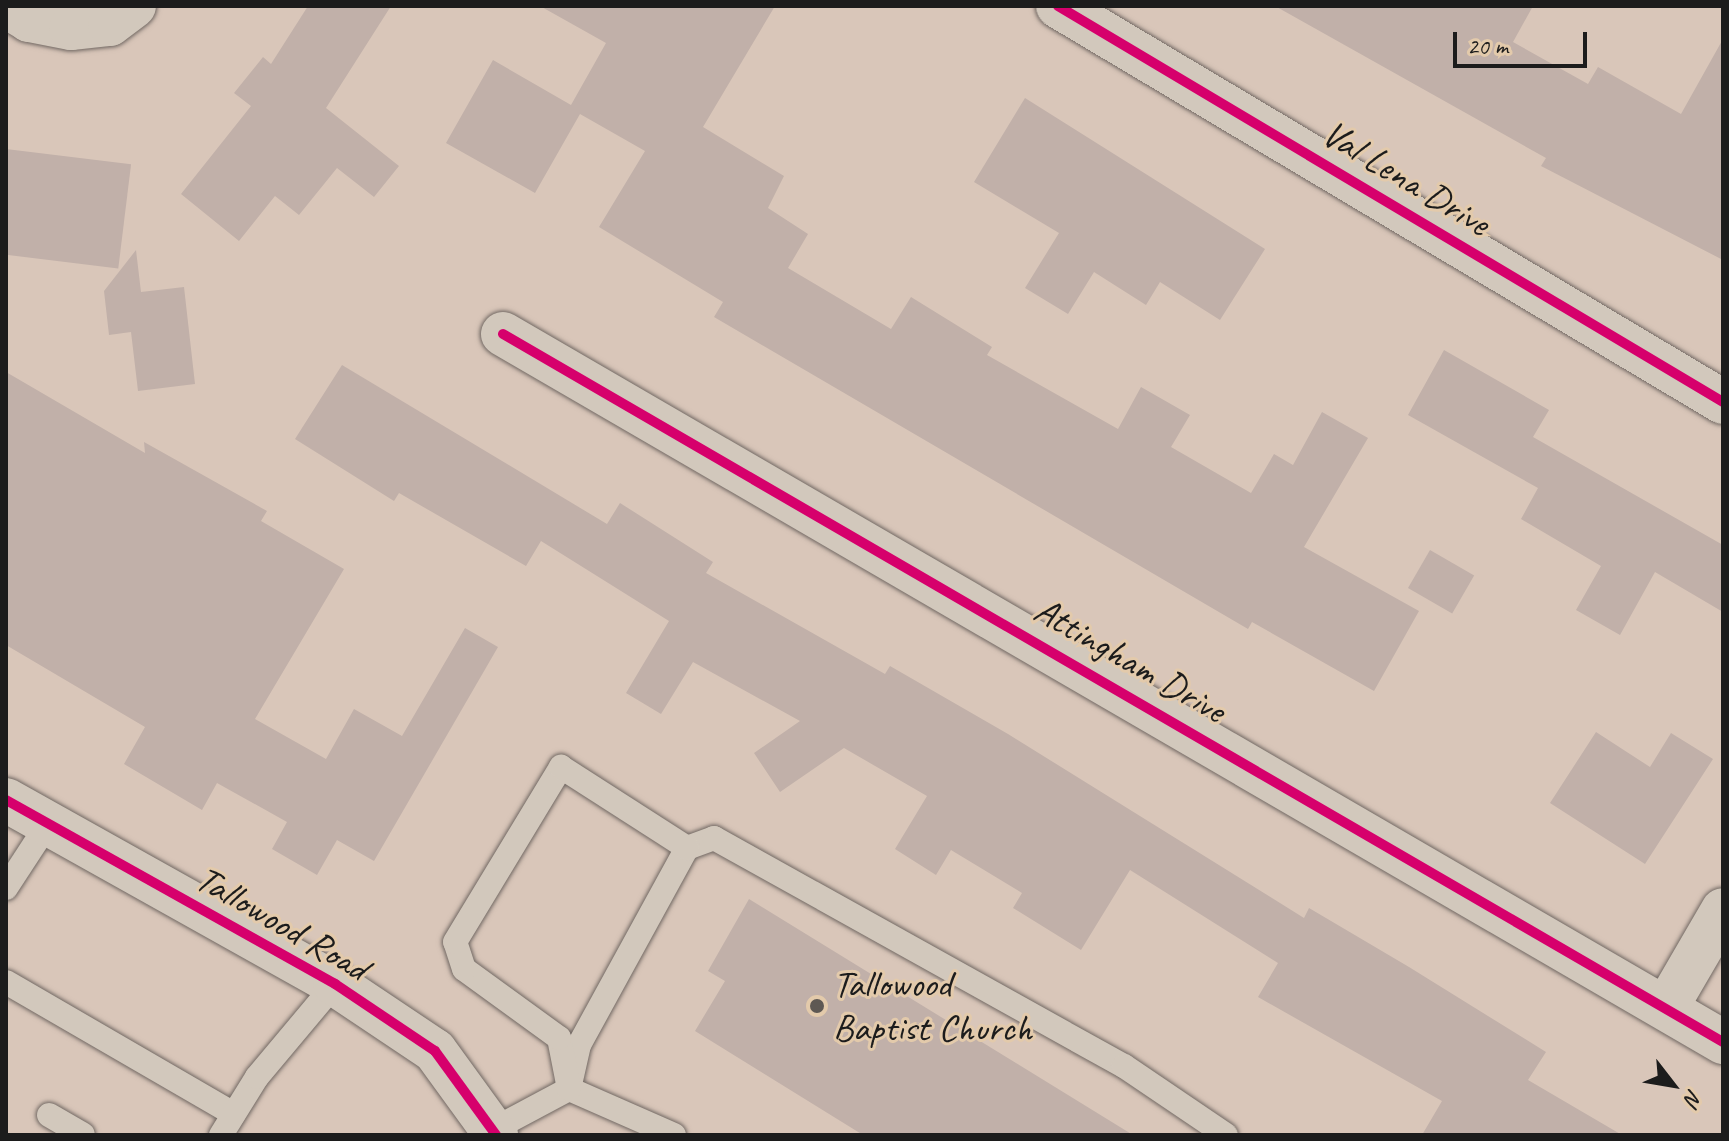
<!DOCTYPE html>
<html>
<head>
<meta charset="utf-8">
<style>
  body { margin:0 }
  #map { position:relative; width:1729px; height:1141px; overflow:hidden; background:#d9c6b9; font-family:Caveat,sans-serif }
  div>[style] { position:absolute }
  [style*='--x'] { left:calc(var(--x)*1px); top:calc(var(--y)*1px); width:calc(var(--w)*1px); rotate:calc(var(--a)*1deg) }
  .building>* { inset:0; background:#c1b0a9; transform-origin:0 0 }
  .roads { filter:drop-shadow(0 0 2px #716863) drop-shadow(0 0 2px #716863) }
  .service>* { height:24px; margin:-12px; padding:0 12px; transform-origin:12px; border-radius:12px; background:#d2c8bc }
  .minor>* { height:44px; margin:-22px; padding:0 22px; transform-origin:22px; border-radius:22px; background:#d2c8bc }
  .tertiary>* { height:44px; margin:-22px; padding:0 22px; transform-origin:22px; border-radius:22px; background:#d2c8bc }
  .cycleway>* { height:10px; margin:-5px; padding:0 5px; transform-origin:5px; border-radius:5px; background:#d6006c }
  .dots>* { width:22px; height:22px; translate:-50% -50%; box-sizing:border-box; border:4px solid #e3caab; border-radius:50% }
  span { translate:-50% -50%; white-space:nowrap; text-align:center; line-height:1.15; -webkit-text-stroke:6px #e3caab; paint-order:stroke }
  .street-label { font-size:38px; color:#1c1c1c }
  .poi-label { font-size:38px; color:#1c1c1c }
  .left { translate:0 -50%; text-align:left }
  .frame { position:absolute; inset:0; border:8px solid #1c1c1c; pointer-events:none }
  .north { position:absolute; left:1633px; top:1045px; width:80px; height:80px; -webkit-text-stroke:6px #e3caab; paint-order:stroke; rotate:121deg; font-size:22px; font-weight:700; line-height:32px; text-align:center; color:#1c1c1c }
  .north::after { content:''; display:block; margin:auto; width:28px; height:36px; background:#1c1c1c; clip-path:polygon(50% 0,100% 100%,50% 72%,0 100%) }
  .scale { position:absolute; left:1453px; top:32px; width:134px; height:36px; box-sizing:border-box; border:4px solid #1c1c1c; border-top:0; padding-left:10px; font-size:24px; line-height:28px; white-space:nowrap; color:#1c1c1c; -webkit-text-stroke:6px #e3caab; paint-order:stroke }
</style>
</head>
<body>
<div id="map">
  <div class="building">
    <i style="clip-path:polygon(308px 6px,391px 6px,326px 108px,399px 166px,374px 197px,337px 168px,299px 215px,275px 196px,239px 241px,181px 194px,251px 106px,234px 93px,263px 57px,271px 64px)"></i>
    <i style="clip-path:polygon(540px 6px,775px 6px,703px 127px,784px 176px,768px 208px,808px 234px,788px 268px,891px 329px,911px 297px,992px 347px,987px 355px,1118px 429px,1141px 387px,1190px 415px,1171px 447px,1251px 493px,1274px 454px,1293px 465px,1322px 412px,1368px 438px,1304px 547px,1419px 611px,1374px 691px,1252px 622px,1248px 629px,714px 317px,723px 302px,599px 227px,645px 151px,580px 114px,535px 193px,446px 143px,493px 60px,571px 105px,606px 43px)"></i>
    <i style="clip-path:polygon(1275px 6px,1533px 6px,1513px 42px,1588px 84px,1598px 67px,1681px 114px,1723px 39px,1723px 260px,1541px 166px,1546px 158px)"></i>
    <i style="clip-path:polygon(1025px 98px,1265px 249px,1220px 320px,1160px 282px,1146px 305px,1094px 272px,1068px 314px,1025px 288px,1059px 233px,974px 182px)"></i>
    <i style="left:6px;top:149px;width:126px;height:105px;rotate:7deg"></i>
    <i style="clip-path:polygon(136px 250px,141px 292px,184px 287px,195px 384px,138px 391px,131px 332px,109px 335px,104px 291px)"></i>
    <i style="clip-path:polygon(1444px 350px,1549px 410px,1533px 437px,1723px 545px,1723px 612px,1655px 572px,1620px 635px,1576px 610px,1601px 566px,1521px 519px,1538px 488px,1408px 415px)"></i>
    <i style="clip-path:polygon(342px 365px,607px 524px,620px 503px,713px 562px,706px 573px,885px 674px,890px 666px,1008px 734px,1304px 918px,1309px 908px,1409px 967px,1546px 1052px,1528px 1080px,1622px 1135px,1422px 1135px,1442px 1101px,1258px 997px,1278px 963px,1130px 870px,1081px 950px,1013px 908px,1022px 893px,951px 850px,936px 875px,895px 849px,927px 796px,844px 748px,780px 792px,754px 753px,800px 721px,693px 662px,661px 714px,626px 693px,669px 621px,541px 541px,526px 566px,399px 493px,394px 501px,295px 439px)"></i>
    <i style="clip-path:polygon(6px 372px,145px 453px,144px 442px,267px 511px,261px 521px,344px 569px,255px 719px,326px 759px,354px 709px,402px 736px,465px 628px,498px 647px,374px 861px,337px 840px,317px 875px,272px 849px,287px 822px,217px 783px,202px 810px,124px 764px,145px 727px,6px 645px)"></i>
    <i style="left:1430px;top:550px;width:51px;height:44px;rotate:30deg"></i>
    <i style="clip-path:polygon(1596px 732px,1650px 767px,1671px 733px,1713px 759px,1645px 864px,1550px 803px)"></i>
    <i style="clip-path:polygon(749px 899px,1133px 1135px,863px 1135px,695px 1031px,725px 981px,708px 971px)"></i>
  </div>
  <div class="roads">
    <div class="service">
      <i style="--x:6;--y:888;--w:75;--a:-56.9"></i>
      <i style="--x:6;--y:982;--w:263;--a:30.1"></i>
      <i style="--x:49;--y:1115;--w:39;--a:30"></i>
      <i style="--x:494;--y:1129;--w:85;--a:-28.1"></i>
      <i style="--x:569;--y:1089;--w:45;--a:-77.2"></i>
      <i style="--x:579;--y:1045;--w:225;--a:-61.3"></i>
      <i style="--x:687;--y:848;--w:29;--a:-20"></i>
      <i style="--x:714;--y:838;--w:469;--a:29.1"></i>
      <i style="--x:1124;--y:1066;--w:123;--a:34.1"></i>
      <i style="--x:221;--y:1135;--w:68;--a:-58.2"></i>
      <i style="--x:257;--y:1077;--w:121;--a:-50"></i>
      <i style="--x:674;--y:1135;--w:115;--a:-156.3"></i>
      <i style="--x:569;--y:1089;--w:52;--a:-101.1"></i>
      <i style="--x:559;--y:1038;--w:117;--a:-144"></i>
      <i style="--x:464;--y:969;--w:28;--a:-108"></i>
      <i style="--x:455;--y:942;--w:205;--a:-58.8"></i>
      <i style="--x:561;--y:767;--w:150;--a:32.7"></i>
    </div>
    <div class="minor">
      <i style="--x:6;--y:6;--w:27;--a:31"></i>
      <i style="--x:29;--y:20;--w:43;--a:10.8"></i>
      <i style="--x:71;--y:28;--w:39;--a:-6"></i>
      <i style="--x:110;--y:24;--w:30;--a:-37"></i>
      <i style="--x:1058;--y:6;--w:774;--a:30.77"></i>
      <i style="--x:503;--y:334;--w:1411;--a:30.13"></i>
      <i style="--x:1666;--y:1008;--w:113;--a:-59.8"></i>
    </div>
    <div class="tertiary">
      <i style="--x:6;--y:800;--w:377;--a:29.2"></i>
      <i style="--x:335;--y:984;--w:120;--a:33.8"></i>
      <i style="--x:435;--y:1051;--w:104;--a:54"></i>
    </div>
  </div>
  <div class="cycleway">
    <i style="--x:1058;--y:6;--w:774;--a:30.77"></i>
    <i style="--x:503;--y:334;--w:1411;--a:30.13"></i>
    <i style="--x:6;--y:800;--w:377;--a:29.2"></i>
    <i style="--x:335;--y:984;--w:120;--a:33.8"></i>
    <i style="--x:435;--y:1051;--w:104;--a:54"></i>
  </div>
  <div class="dots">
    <i style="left:817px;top:1006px;background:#5e5853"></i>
  </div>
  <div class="street-label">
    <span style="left:1406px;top:178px;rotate:31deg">Val Lena Drive</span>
    <span style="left:1130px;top:660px;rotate:30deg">Attingham Drive</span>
    <span style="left:282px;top:923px;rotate:30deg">Tallowood Road</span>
  </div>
  <div class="poi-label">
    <span class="left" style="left:833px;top:1006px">Tallowood<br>Baptist Church</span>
  </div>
  <div class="frame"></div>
  <div class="north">N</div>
  <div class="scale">20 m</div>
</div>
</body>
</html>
